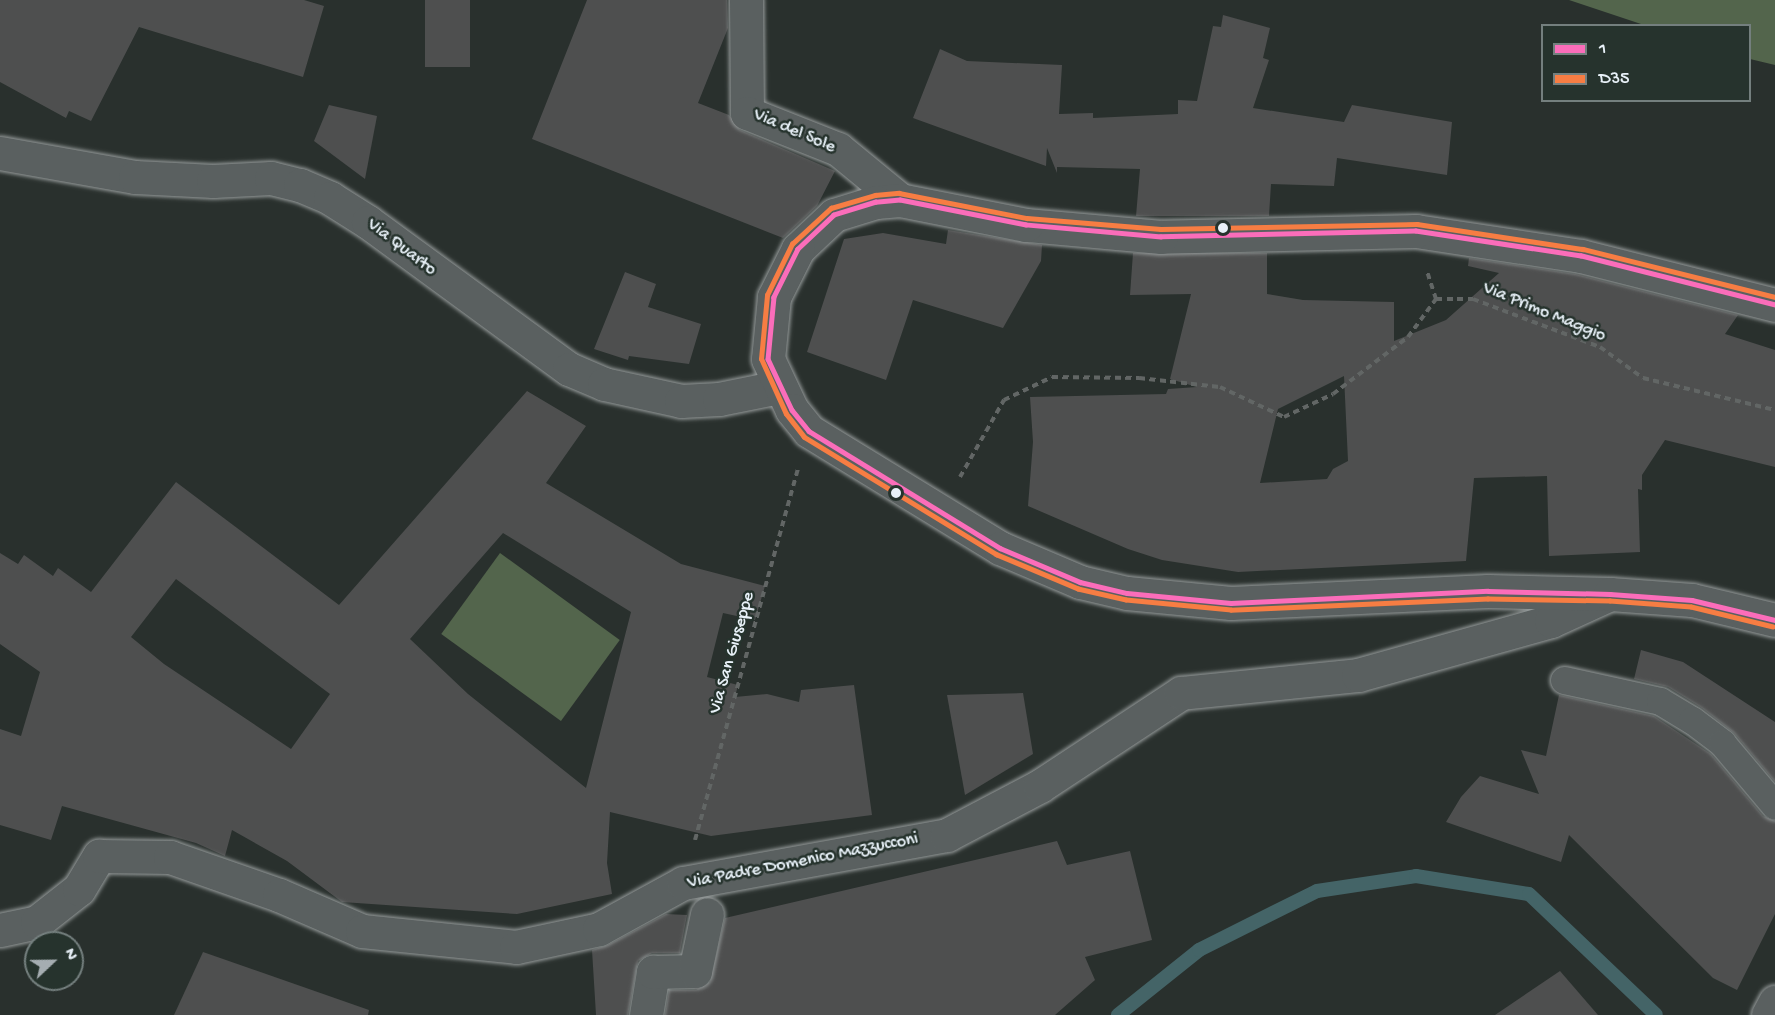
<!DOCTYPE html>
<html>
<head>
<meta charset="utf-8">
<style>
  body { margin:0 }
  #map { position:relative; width:1775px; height:1015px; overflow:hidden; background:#29302d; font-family:"Gochi Hand",sans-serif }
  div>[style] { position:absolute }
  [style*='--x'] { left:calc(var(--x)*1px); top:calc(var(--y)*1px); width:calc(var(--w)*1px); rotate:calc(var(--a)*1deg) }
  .green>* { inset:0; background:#53654c; transform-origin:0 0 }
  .stream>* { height:14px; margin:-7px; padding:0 7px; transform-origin:7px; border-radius:7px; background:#446467 }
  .building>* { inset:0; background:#4e4f4f; transform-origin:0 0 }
  .path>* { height:4px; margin-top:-2px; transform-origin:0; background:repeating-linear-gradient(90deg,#626665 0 6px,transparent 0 10.5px) }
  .roads { filter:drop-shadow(0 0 2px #959a9a) drop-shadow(0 0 2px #959a9a) }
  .service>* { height:27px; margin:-13.5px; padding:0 13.5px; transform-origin:13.5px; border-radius:13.5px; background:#5a6060 }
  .minor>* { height:33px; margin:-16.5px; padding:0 16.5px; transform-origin:16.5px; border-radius:16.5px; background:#5a6060 }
  .secondary>* { height:33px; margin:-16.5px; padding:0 16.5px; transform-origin:16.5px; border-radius:16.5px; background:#5a6060 }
  .bus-1>* { height:4.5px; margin:-2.25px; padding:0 2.25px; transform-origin:2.25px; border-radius:2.25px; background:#fb6dba }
  .bus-2>* { height:4.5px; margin:-2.25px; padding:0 2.25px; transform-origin:2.25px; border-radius:2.25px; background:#f77d43 }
  .dots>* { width:16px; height:16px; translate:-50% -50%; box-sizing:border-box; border:3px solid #26332d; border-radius:50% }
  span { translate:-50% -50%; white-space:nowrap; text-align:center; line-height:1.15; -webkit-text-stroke:5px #26332d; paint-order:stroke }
  .street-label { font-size:18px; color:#e8f1f8 }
  .legend { position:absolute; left:1541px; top:24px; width:210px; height:78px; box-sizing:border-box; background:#26332d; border:2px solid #747f7e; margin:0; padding:8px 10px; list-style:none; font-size:18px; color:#e8f1f8 }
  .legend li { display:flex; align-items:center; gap:12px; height:30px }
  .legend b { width:30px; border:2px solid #747f7e }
  .north { position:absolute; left:24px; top:931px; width:60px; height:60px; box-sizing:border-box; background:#26332d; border:2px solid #747f7e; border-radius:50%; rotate:68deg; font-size:16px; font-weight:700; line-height:24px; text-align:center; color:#e8f1f8 }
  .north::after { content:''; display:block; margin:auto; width:21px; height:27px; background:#a5adb1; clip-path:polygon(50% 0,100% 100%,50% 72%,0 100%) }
</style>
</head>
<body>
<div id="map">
  <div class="green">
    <i style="clip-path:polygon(1569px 0,1775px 0,1775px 65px,1750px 59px,1750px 26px,1644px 25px)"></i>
    <i style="left:500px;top:553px;width:148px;height:100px;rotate:36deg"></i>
  </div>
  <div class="stream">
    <i style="--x:1118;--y:1015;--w:104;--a:-38.7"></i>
    <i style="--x:1199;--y:950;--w:132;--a:-26.6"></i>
    <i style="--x:1317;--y:891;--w:100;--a:-8.6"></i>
    <i style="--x:1416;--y:876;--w:114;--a:9.1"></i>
    <i style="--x:1529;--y:894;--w:175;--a:43.6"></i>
  </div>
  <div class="building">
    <i style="clip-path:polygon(0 0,304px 0,324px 6px,303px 77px,139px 27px,91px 121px,69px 111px,66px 118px,0 82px)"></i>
    <i style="left:425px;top:0;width:45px;height:67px"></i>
    <i style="clip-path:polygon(587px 0,727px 0,728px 28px,698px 103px,729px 115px,740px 130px,835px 171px,817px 206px,783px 238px,532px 139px)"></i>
    <i style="clip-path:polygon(1223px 15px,1270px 28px,1263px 58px,1269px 60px,1253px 108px,1344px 122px,1352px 105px,1452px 122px,1447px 175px,1337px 158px,1334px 186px,1271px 184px,1269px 216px,1136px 216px,1140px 169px,1057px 167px,1057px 173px,1047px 148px,1046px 166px,913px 118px,940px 49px,967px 61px,1062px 65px,1059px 114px,1093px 113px,1093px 118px,1178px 114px,1178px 100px,1197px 101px,1213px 26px,1221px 27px)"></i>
    <i style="clip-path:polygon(329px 105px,377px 116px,365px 179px,314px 141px)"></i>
    <i style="clip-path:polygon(948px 230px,1042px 245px,1041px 261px,1003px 328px,913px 300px,886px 380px,807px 352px,844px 239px,883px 233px,946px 244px)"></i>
    <i style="clip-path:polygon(evenodd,1133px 253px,1267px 253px,1267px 294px,1303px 300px,1394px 302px,1394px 341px,1446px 320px,1499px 273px,1468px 266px,1469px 258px,1575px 274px,1738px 315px,1725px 334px,1775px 350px,1775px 467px,1665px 440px,1642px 475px,1642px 490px,1638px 489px,1640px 552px,1549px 556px,1547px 476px,1474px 478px,1466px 561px,1238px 572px,1162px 560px,1128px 549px,1028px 506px,1033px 442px,1030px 397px,1166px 394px,1168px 389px,1197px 387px,1170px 379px,1191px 294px,1130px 295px,1133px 253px,1344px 376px,1348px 461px,1333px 469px,1327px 479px,1260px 483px,1278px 409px,1344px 376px)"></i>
    <i style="clip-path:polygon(625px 272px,656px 284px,648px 307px,701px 324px,689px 364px,629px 356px,628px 360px,594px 349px)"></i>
    <i style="clip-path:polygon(evenodd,527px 391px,586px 426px,546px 483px,681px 564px,765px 586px,755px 620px,723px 613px,707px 677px,738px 685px,735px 697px,767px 694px,799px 702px,801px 690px,854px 685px,872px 815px,711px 836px,610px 812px,607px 863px,612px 894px,517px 914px,342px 902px,287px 861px,232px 830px,225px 856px,196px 843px,62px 806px,51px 840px,0 825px,0 729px,21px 736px,40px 672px,0 644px,0 553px,18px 564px,24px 555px,53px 576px,58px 568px,91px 592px,176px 482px,339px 605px,527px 391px,503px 533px,631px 612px,586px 788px,468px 694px,410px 639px,503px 533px,527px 391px,176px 579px,330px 694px,291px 749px,164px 664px,131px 637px,176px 579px)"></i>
    <i style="clip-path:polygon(1641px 650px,1683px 662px,1775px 722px,1775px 782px,1734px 733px,1702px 708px,1668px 687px,1634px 679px)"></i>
    <i style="clip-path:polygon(1023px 693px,1033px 754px,965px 795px,947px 695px)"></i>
    <i style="clip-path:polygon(1559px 695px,1654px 716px,1711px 754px,1763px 816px,1775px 821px,1775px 914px,1737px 990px,1713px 978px,1569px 835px,1561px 862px,1446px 822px,1461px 797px,1480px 776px,1539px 794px,1521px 750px,1546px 756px)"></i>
    <i style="clip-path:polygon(1057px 841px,1067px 865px,1130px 851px,1152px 940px,1085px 957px,1095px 980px,1055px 1015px,665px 1015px,669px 990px,696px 990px,710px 982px,725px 918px)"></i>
    <i style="clip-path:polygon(666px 914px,687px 915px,680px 953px,652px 953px,638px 961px,628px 1015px,596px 1015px,592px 950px,608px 945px)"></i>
    <i style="clip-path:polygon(203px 952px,369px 1010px,368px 1015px,174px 1015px)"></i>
    <i style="clip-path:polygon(1560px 971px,1598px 1015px,1495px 1015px)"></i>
  </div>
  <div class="path">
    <i style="--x:1436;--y:299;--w:37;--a:0"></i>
    <i style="--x:1473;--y:299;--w:136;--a:20.7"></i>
    <i style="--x:1600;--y:347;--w:53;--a:35.8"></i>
    <i style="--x:1643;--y:378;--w:136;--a:13.6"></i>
    <i style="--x:960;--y:477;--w:89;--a:-60.3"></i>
    <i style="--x:1004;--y:400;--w:53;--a:-25.6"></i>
    <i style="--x:1052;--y:377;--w:87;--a:0.7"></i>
    <i style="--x:1139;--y:378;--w:81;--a:6.3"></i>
    <i style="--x:1220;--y:387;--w:71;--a:25.1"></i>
    <i style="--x:1284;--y:417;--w:54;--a:-25.1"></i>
    <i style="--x:1333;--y:394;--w:94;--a:-37.2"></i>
    <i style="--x:1408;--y:337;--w:47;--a:-53.6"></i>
    <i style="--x:1436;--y:299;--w:28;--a:-108"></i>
    <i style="--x:695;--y:840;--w:385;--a:-74.5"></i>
  </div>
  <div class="roads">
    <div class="service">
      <i style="--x:1564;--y:680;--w:98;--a:12.3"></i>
      <i style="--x:1660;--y:701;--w:37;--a:31"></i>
      <i style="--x:1692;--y:720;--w:38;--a:37"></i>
      <i style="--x:1722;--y:743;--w:82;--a:49.9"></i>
    </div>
    <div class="minor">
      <i style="--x:746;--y:0;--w:113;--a:89.5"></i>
      <i style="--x:747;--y:113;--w:98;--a:21.6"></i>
      <i style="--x:838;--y:149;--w:80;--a:39.4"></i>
      <i style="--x:0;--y:153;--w:137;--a:10.1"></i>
      <i style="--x:135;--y:177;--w:78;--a:2.9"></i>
      <i style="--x:213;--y:181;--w:58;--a:-3"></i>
      <i style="--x:271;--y:178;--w:30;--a:14"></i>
      <i style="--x:300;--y:185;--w:33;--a:23"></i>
      <i style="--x:330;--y:198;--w:45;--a:32.3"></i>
      <i style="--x:368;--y:222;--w:249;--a:36.2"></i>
      <i style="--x:569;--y:369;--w:38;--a:23"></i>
      <i style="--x:604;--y:384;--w:79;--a:12.4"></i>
      <i style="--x:681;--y:401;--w:38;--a:-3"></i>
      <i style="--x:719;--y:399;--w:61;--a:-11.3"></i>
      <i style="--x:0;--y:930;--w:38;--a:-12"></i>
      <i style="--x:37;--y:922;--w:53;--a:-38.2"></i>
      <i style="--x:79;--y:889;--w:39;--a:-59"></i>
      <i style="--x:99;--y:856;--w:71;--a:0.8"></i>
      <i style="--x:170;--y:857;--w:115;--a:19.2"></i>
      <i style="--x:279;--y:895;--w:90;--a:23.4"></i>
      <i style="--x:362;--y:931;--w:155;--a:5.9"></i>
      <i style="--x:516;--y:947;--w:85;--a:-12.2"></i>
      <i style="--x:599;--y:929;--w:96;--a:-28.7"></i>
      <i style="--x:683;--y:883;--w:268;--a:-10.3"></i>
      <i style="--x:947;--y:835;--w:105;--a:-27.8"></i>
      <i style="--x:1040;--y:786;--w:169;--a:-33.4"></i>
      <i style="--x:1181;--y:693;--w:178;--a:-5.8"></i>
      <i style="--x:1358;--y:675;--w:200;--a:-15.6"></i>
      <i style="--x:1551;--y:621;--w:65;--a:-24.6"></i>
      <i style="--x:646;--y:1015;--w:44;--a:-80.8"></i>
      <i style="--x:653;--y:972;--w:42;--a:-1.4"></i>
      <i style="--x:695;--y:971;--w:58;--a:-78.1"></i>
    </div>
    <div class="secondary">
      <i style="--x:1775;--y:305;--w:200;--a:-165.8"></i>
      <i style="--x:1581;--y:256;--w:167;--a:-171.4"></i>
      <i style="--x:1416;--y:231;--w:255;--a:178.7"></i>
      <i style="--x:1161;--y:237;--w:136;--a:-174.9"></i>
      <i style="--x:1026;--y:225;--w:128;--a:-168.8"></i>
      <i style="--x:900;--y:200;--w:24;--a:175"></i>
      <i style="--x:876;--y:202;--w:44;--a:162.8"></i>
      <i style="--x:834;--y:215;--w:50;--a:136.6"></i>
      <i style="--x:798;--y:249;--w:54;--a:116.6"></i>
      <i style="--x:774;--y:297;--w:62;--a:95.5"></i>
      <i style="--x:768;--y:359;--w:56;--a:64.8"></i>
      <i style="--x:792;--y:410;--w:27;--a:51"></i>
      <i style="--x:809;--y:431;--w:224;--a:31.5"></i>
      <i style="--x:1000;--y:548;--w:87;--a:23"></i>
      <i style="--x:1080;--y:582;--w:48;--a:13.2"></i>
      <i style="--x:1127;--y:593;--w:104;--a:5.5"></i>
      <i style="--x:1231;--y:603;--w:257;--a:-2.7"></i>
      <i style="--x:1488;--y:591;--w:122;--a:1.4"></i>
      <i style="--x:1610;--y:594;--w:82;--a:4.2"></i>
      <i style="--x:1692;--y:600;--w:85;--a:13.5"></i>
      <i style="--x:1768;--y:1015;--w:15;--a:-62"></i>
    </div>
  </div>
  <div class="bus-1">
    <i style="--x:1775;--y:305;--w:200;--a:-165.8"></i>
    <i style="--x:1581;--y:256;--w:167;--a:-171.4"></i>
    <i style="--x:1416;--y:231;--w:255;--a:178.7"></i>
    <i style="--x:1161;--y:237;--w:136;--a:-174.9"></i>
    <i style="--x:1026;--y:225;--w:128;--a:-168.8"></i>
    <i style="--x:900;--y:200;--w:24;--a:175"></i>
    <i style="--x:876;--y:202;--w:44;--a:162.8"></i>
    <i style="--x:834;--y:215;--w:50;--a:136.6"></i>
    <i style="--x:798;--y:249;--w:54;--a:116.6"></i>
    <i style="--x:774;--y:297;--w:62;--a:95.5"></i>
    <i style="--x:768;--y:359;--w:56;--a:64.8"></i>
    <i style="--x:792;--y:410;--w:27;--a:51"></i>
    <i style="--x:809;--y:431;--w:224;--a:31.5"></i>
    <i style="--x:1000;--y:548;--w:87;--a:23"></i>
    <i style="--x:1080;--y:582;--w:48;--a:13.2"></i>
    <i style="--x:1127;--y:593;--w:104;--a:5.5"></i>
    <i style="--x:1231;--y:603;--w:257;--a:-2.7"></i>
    <i style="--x:1488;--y:591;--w:122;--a:1.4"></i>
    <i style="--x:1610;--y:594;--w:82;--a:4.2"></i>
    <i style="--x:1692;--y:600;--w:85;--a:13.5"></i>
  </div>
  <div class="bus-2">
    <i style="--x:1773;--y:627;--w:84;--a:-166.3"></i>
    <i style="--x:1691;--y:607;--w:81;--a:-175.8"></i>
    <i style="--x:1610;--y:601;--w:122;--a:-179.1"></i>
    <i style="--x:1488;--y:599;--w:257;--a:177.5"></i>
    <i style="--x:1231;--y:610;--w:105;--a:-174.6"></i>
    <i style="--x:1126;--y:600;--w:49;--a:-167.1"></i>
    <i style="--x:1078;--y:589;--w:88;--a:-157.2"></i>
    <i style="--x:997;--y:555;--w:226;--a:-148.6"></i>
    <i style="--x:804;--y:437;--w:29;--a:-128"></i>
    <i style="--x:786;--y:414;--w:60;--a:-114.4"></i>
    <i style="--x:761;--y:359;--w:64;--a:-84.6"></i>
    <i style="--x:767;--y:295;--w:57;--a:-63.9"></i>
    <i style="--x:792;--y:244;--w:53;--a:-42.7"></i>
    <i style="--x:831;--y:208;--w:46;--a:-16.5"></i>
    <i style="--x:875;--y:195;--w:24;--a:-5"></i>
    <i style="--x:899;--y:193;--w:130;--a:11.1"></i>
    <i style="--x:1027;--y:218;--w:134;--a:4.7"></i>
    <i style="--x:1161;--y:229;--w:256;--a:-1.1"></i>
    <i style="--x:1417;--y:224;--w:168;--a:8.6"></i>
    <i style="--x:1583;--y:249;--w:198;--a:14"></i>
  </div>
  <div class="dots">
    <i style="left:1223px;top:228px;background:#e8f1f8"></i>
    <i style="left:896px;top:493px;background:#e8f1f8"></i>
  </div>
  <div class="street-label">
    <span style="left:794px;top:132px;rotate:23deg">Via del Sole</span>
    <span style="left:401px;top:248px;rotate:37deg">Via Quarto</span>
    <span style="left:1544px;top:313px;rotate:22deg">Via Primo Maggio</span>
    <span style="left:733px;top:653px;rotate:-74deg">Via San Giuseppe</span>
    <span style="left:803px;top:862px;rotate:-11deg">Via Padre Domenico Mazzucconi</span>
  </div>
  <ul class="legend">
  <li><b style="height:8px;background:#fb6dba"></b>1</li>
  <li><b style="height:8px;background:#f77d43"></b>D35</li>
  </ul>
  <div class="north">N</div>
</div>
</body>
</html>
